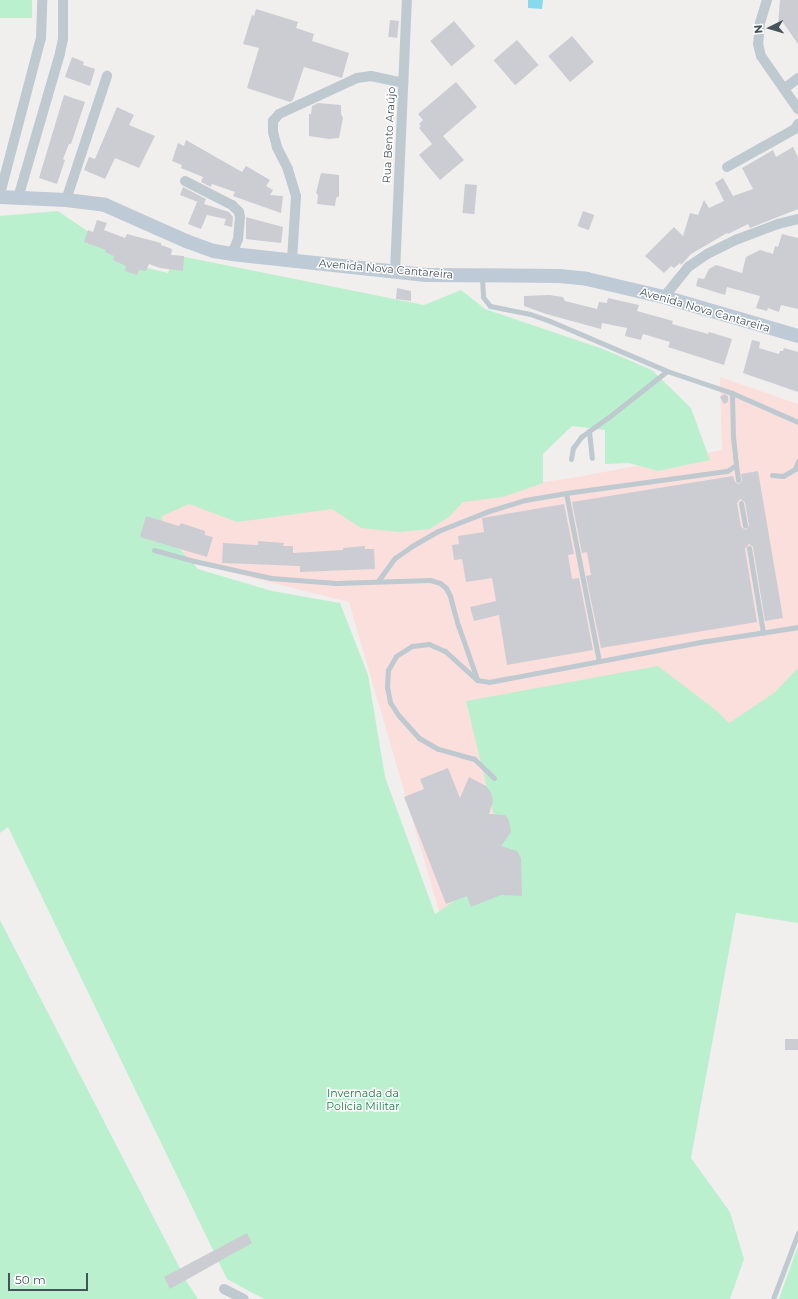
<!DOCTYPE html>
<html>
<head>
<meta charset="utf-8">
<style>
  body { margin:0 }
  #map { position:relative; width:798px; height:1299px; overflow:hidden; background:#f1eeee; font-family:Montserrat,sans-serif }
  div>[style] { position:absolute }
  [style*='--x'] { left:calc(var(--x)*1px); top:calc(var(--y)*1px); width:calc(var(--w)*1px); rotate:calc(var(--a)*1deg) }
  .medical>* { inset:0; background:#fbdfdd }
  .green>* { inset:0; background:#bbf0ce; transform-origin:0 0 }
  .water>* { inset:0; background:#87daed }
  .building>* { inset:0; background:#cbcdd3; transform-origin:0 0 }
  .lane>* { height:5px; margin:-2.5px; padding:0 2.5px; transform-origin:2.5px; border-radius:2.5px; background:#bec9d0 }
  .street>* { height:10px; margin:-5px; padding:0 5px; transform-origin:5px; border-radius:5px; background:#bec9d0 }
  .secondary>* { height:14px; margin:-7px; padding:0 7px; transform-origin:7px; border-radius:7px; background:#becad5 }
  span { translate:-50% -50%; white-space:nowrap; text-align:center; line-height:1.15; -webkit-text-stroke:3px #fff; paint-order:stroke }
  .street-label { font-size:11px; color:#46525c }
  .park-label { font-size:11px; color:#157f47 }
  .north { position:absolute; left:750px; top:8px; width:40px; height:40px; -webkit-text-stroke:3px #fff; paint-order:stroke; rotate:265deg; font-size:11px; font-weight:700; line-height:16px; text-align:center; color:#46525c }
  .north::after { content:''; display:block; margin:auto; width:14px; height:18px; background:#46525c; clip-path:polygon(50% 0,100% 100%,50% 72%,0 100%) }
  .scale { position:absolute; left:8px; top:1273px; width:80px; height:18px; box-sizing:border-box; border:2px solid #46525c; border-top:0; padding-left:5px; font-size:12px; line-height:14px; white-space:nowrap; color:#46525c; -webkit-text-stroke:3px #fff; paint-order:stroke }
</style>
</head>
<body>
<div id="map">
  <div class="medical">
    <i style="clip-path:polygon(720px 377px,798px 404px,798px 674px,703px 751px,548px 890px,449px 945px,349px 602px,126px 546px,150px 447px,430px 500px,577px 477px,722px 450px)"></i>
  </div>
  <div class="green">
    <i style="left:0;top:0;width:32px;height:18px"></i>
    <i style="clip-path:polygon(58px 211px,139px 266px,168px 273px,175px 255px,424px 305px,461px 290px,485px 309px,603px 349px,652px 370px,691px 408px,710px 460px,658px 471px,629px 463px,605px 464px,605px 430px,572px 426px,543px 454px,543px 483px,503px 497px,463px 502px,449px 517px,430px 529px,399px 532px,361px 528px,332px 509px,237px 522px,189px 504px,162px 516px,165px 533px,198px 569px,272px 591px,340px 603px,368px 675px,385px 777px,435px 914px,506px 866px,466px 701px,658px 666px,717px 711px,729px 723px,774px 693px,798px 668px,798px 923px,736px 913px,691px 1158px,730px 1212px,744px 1259px,730px 1299px,264px 1299px,227px 1279px,8px 827px,0 833px,0 216px)"></i>
    <i style="clip-path:polygon(0 920px,187px 1282px,198px 1299px,0 1299px)"></i>
    <i style="clip-path:polygon(798px 1246px,798px 1299px,779px 1299px)"></i>
  </div>
  <div class="water">
    <i style="clip-path:polygon(528px 0,543px 0,542px 9px,528px 8px)"></i>
  </div>
  <div class="building">
    <i style="clip-path:polygon(780px 0,798px 0,798px 44px,782px 21px,778px 25px)"></i>
    <i style="clip-path:polygon(256px 9px,298px 22px,296px 28px,314px 34px,312px 41px,349px 53px,342px 78px,304px 67px,293px 100px,290px 102px,247px 88px,259px 48px,243px 44px,252px 15px,254px 16px)"></i>
    <i style="left:390px;top:20px;width:9px;height:17px;rotate:6deg"></i>
    <i style="left:454px;top:21px;width:33px;height:31px;rotate:50deg"></i>
    <i style="left:572px;top:36px;width:34px;height:31px;rotate:50deg"></i>
    <i style="left:517px;top:40px;width:33px;height:31px;rotate:49deg"></i>
    <i style="clip-path:polygon(72px 57px,84px 62px,83px 65px,95px 69px,90px 86px,65px 77px)"></i>
    <i style="clip-path:polygon(456px 82px,477px 107px,443px 136px,464px 160px,440px 180px,419px 155px,432px 144px,419px 128px,421px 126px,419px 124px,423px 120px,418px 114px)"></i>
    <i style="clip-path:polygon(64px 95px,85px 102px,71px 144px,69px 144px,63px 159px,65px 160px,57px 184px,39px 178px)"></i>
    <i style="clip-path:polygon(318px 103px,341px 105px,341px 114px,343px 118px,339px 138px,329px 139px,309px 136px,309px 114px,311px 114px,312px 106px)"></i>
    <i style="clip-path:polygon(117px 107px,134px 115px,129px 125px,155px 136px,139px 168px,115px 158px,105px 179px,84px 170px,89px 157px,95px 159px)"></i>
    <i style="clip-path:polygon(186px 140px,242px 172px,246px 166px,270px 180px,266px 186px,273px 190px,270px 195px,283px 196px,281px 213px,233px 196px,235px 192px,212px 184px,211px 187px,201px 182px,203px 177px,181px 168px,182px 165px,172px 161px,178px 143px,184px 146px)"></i>
    <i style="clip-path:polygon(793px 147px,798px 157px,798px 209px,750px 228px,748px 224px,728px 234px,727px 233px,691px 254px,681px 265px,680px 263px,674px 268px,671px 266px,664px 273px,645px 256px,674px 227px,683px 236px,690px 213px,698px 215px,704px 200px,709px 208px,724px 201px,715px 183px,723px 178px,733px 196px,753px 189px,742px 168px,773px 150px,776px 157px)"></i>
    <i style="clip-path:polygon(321px 173px,339px 175px,339px 196px,336px 198px,335px 206px,317px 204px,318px 195px,316px 193px)"></i>
    <i style="left:465px;top:184px;width:12px;height:29px;rotate:5deg"></i>
    <i style="clip-path:polygon(183px 187px,206px 199px,204px 204px,229px 212px,233px 217px,232px 229px,232px 227px,224px 225px,226px 219px,207px 215px,201px 229px,188px 224px,197px 202px,203px 204px,180px 195px)"></i>
    <i style="left:583px;top:211px;width:12px;height:16px;rotate:20deg"></i>
    <i style="clip-path:polygon(246px 217px,283px 227px,281px 243px,246px 239px)"></i>
    <i style="clip-path:polygon(97px 220px,107px 223px,104px 230px,125px 238px,127px 234px,161px 243px,161px 245px,172px 249px,171px 255px,184px 256px,183px 271px,160px 268px,149px 264px,146px 271px,139px 270px,137px 275px,125px 271px,126px 266px,113px 260px,114px 256px,105px 252px,106px 250px,84px 242px,88px 230px,93px 232px)"></i>
    <i style="clip-path:polygon(782px 234px,798px 238px,798px 309px,781px 305px,779px 312px,768px 308px,767px 311px,756px 308px,760px 296px,727px 287px,725px 295px,696px 286px,698px 278px,704px 279px,709px 269px,716px 265px,742px 273px,746px 257px,760px 250px,773px 254px,775px 246px,778px 247px)"></i>
    <i style="clip-path:polygon(397px 288px,411px 291px,411px 301px,396px 299px)"></i>
    <i style="clip-path:polygon(549px 295px,563px 297px,565px 301px,597px 309px,599px 302px,607px 303px,608px 298px,639px 305px,637px 311px,673px 321px,672px 324px,708px 334px,709px 332px,732px 339px,724px 365px,668px 347px,670px 342px,643px 334px,641px 340px,625px 336px,627px 328px,602px 323px,601px 329px,546px 314px,524px 306px,524px 296px)"></i>
    <i style="clip-path:polygon(752px 340px,760px 342px,759px 348px,779px 354px,780px 351px,783px 351px,784px 348px,798px 352px,798px 392px,743px 373px)"></i>
    <i style="clip-path:polygon(724px 394px,728px 396px,728px 402px,724px 404px,720px 397px)"></i>
    <i style="clip-path:polygon(evenodd,758px 471px,783px 618px,765px 621px,753px 547px,749px 544px,745px 549px,757px 622px,601px 648px,586px 576px,591px 575px,588px 558px,587px 552px,582px 553px,572px 502px,733px 476px,735px 482px,739px 484px,742px 481px,741px 474px,758px 471px,740px 499px,745px 502px,749px 526px,746px 530px,741px 527px,737px 503px,740px 499px)"></i>
    <i style="clip-path:polygon(564px 504px,574px 554px,568px 555px,572px 579px,579px 578px,593px 650px,507px 665px,499px 615px,474px 621px,470px 607px,496px 601px,492px 578px,466px 582px,462px 559px,454px 560px,452px 545px,459px 544px,458px 536px,484px 532px,482px 518px)"></i>
    <i style="clip-path:polygon(146px 516px,179px 526px,181px 523px,205px 531px,205px 535px,213px 537px,207px 557px,140px 537px)"></i>
    <i style="clip-path:polygon(258px 541px,284px 543px,283px 546px,293px 546px,293px 553px,343px 550px,343px 548px,365px 546px,365px 549px,374px 549px,375px 569px,300px 572px,300px 566px,222px 563px,223px 543px,258px 545px)"></i>
    <i style="clip-path:polygon(448px 768px,460px 798px,469px 777px,486px 786px,491px 792px,493px 801px,489px 814px,505px 815px,509px 820px,511px 832px,501px 846px,517px 851px,521px 858px,522px 896px,501px 895px,471px 907px,467px 896px,446px 904px,404px 797px,424px 789px,420px 779px)"></i>
    <i style="left:785px;top:1039px;width:13px;height:11px"></i>
    <i style="clip-path:polygon(247px 1233px,252px 1243px,170px 1289px,164px 1277px)"></i>
  </div>
  <div class="lane">
    <i style="--x:482;--y:277;--w:20;--a:87"></i>
    <i style="--x:483;--y:297;--w:11;--a:52"></i>
    <i style="--x:490;--y:306;--w:41;--a:11.3"></i>
    <i style="--x:530;--y:314;--w:21;--a:19"></i>
    <i style="--x:550;--y:321;--w:127;--a:23.1"></i>
    <i style="--x:667;--y:371;--w:69;--a:18.7"></i>
    <i style="--x:732;--y:393;--w:72;--a:23.7"></i>
    <i style="--x:589;--y:431;--w:27;--a:84"></i>
    <i style="--x:571;--y:459;--w:11;--a:-80"></i>
    <i style="--x:573;--y:448;--w:14;--a:-54"></i>
    <i style="--x:581;--y:437;--w:34;--a:-36"></i>
    <i style="--x:609;--y:417;--w:74;--a:-38.4"></i>
    <i style="--x:736;--y:465;--w:15;--a:82"></i>
    <i style="--x:772;--y:475;--w:11;--a:5"></i>
    <i style="--x:783;--y:476;--w:14;--a:-30"></i>
    <i style="--x:795;--y:469;--w:9;--a:-69"></i>
    <i style="--x:566;--y:493;--w:171;--a:78.9"></i>
    <i style="--x:741;--y:503;--w:23;--a:80"></i>
    <i style="--x:749;--y:548;--w:86;--a:80.6"></i>
    <i style="--x:154;--y:550;--w:41;--a:15.4"></i>
    <i style="--x:194;--y:561;--w:79;--a:12.4"></i>
    <i style="--x:271;--y:578;--w:65;--a:4.4"></i>
    <i style="--x:336;--y:583;--w:94;--a:-1.8"></i>
    <i style="--x:430;--y:580;--w:10;--a:17"></i>
    <i style="--x:440;--y:583;--w:8;--a:40"></i>
    <i style="--x:446;--y:588;--w:9;--a:63"></i>
    <i style="--x:450;--y:596;--w:30;--a:75"></i>
    <i style="--x:458;--y:625;--w:57;--a:70.6"></i>
    <i style="--x:378;--y:581;--w:29;--a:-54"></i>
    <i style="--x:395;--y:558;--w:21;--a:-35"></i>
    <i style="--x:412;--y:546;--w:30;--a:-30"></i>
    <i style="--x:438;--y:531;--w:55;--a:-21.4"></i>
    <i style="--x:489;--y:511;--w:38;--a:-17"></i>
    <i style="--x:525;--y:500;--w:42;--a:-9.7"></i>
    <i style="--x:566;--y:493;--w:162;--a:-7.8"></i>
    <i style="--x:727;--y:471;--w:11;--a:-34"></i>
    <i style="--x:736;--y:465;--w:27;--a:-96"></i>
    <i style="--x:733;--y:438;--w:45;--a:-91.3"></i>
    <i style="--x:494;--y:778;--w:28;--a:-136"></i>
    <i style="--x:474;--y:759;--w:37;--a:-164"></i>
    <i style="--x:438;--y:749;--w:22;--a:-150"></i>
    <i style="--x:419;--y:738;--w:30;--a:-132"></i>
    <i style="--x:399;--y:716;--w:17;--a:-123"></i>
    <i style="--x:390;--y:702;--w:15;--a:-101"></i>
    <i style="--x:387;--y:687;--w:17;--a:-87"></i>
    <i style="--x:388;--y:670;--w:16;--a:-60"></i>
    <i style="--x:396;--y:656;--w:19;--a:-32"></i>
    <i style="--x:412;--y:646;--w:17;--a:-7"></i>
    <i style="--x:429;--y:644;--w:17;--a:24"></i>
    <i style="--x:445;--y:651;--w:43;--a:42.2"></i>
    <i style="--x:477;--y:680;--w:12;--a:9"></i>
    <i style="--x:489;--y:682;--w:222;--a:-10.7"></i>
    <i style="--x:707;--y:641;--w:92;--a:-8.7"></i>
    <i style="--x:773;--y:1299;--w:71;--a:-69.3"></i>
  </div>
  <div class="street">
    <i style="--x:767;--y:0;--w:24;--a:107"></i>
    <i style="--x:760;--y:23;--w:21;--a:95"></i>
    <i style="--x:758;--y:44;--w:12;--a:76"></i>
    <i style="--x:761;--y:56;--w:65;--a:55.1"></i>
    <i style="--x:784;--y:89;--w:18;--a:-38"></i>
    <i style="--x:727;--y:167;--w:78;--a:-29.2"></i>
    <i style="--x:795;--y:129;--w:6;--a:-59"></i>
    <i style="--x:185;--y:181;--w:53;--a:27.1"></i>
    <i style="--x:232;--y:205;--w:10;--a:45"></i>
    <i style="--x:239;--y:212;--w:5;--a:79"></i>
    <i style="--x:240;--y:217;--w:22;--a:95"></i>
    <i style="--x:238;--y:239;--w:16;--a:112"></i>
    <i style="--x:0;--y:194;--w:161;--a:-75.3"></i>
    <i style="--x:41;--y:38;--w:38;--a:-88"></i>
    <i style="--x:18;--y:198;--w:151;--a:-73.8"></i>
    <i style="--x:60;--y:53;--w:14;--a:-78"></i>
    <i style="--x:63;--y:39;--w:39;--a:-90"></i>
    <i style="--x:66;--y:200;--w:131;--a:-71.7"></i>
    <i style="--x:292;--y:260;--w:64;--a:-86.4"></i>
    <i style="--x:296;--y:196;--w:28;--a:-107"></i>
    <i style="--x:288;--y:169;--w:25;--a:-117"></i>
    <i style="--x:277;--y:147;--w:16;--a:-105"></i>
    <i style="--x:273;--y:132;--w:11;--a:-90"></i>
    <i style="--x:273;--y:121;--w:9;--a:-49"></i>
    <i style="--x:279;--y:114;--w:86;--a:-24.8"></i>
    <i style="--x:357;--y:78;--w:14;--a:-8"></i>
    <i style="--x:371;--y:76;--w:33;--a:12"></i>
    <i style="--x:395;--y:272;--w:272;--a:-87.5"></i>
    <i style="--x:664;--y:297;--w:38;--a:-51"></i>
    <i style="--x:688;--y:267;--w:23;--a:-34"></i>
    <i style="--x:707;--y:254;--w:34;--a:-26"></i>
    <i style="--x:738;--y:239;--w:43;--a:-20.6"></i>
    <i style="--x:778;--y:224;--w:21;--a:-14"></i>
    <i style="--x:224;--y:1289;--w:22;--a:27"></i>
  </div>
  <div class="secondary">
    <i style="--x:0;--y:197;--w:66;--a:2.6"></i>
    <i style="--x:66;--y:200;--w:39;--a:7"></i>
    <i style="--x:105;--y:205;--w:89;--a:24"></i>
    <i style="--x:186;--y:241;--w:30;--a:20"></i>
    <i style="--x:214;--y:251;--w:18;--a:9"></i>
    <i style="--x:232;--y:254;--w:195;--a:6.2"></i>
    <i style="--x:426;--y:275;--w:134;--a:0.4"></i>
    <i style="--x:560;--y:276;--w:27;--a:6"></i>
    <i style="--x:587;--y:279;--w:79;--a:13.2"></i>
    <i style="--x:664;--y:297;--w:140;--a:16.2"></i>
  </div>
  <div class="street-label">
    <span style="left:389px;top:135px;rotate:-87deg">Rua Bento Araújo</span>
    <span style="left:386px;top:269px;rotate:5deg">Avenida Nova Cantareira</span>
    <span style="left:705px;top:310px;rotate:16deg">Avenida Nova Cantareira</span>
  </div>
  <div class="park-label">
    <span style="left:363px;top:1100px">Invernada da<br>Polícia Militar</span>
  </div>
  <div class="north">N</div>
  <div class="scale">50 m</div>
</div>
</body>
</html>
